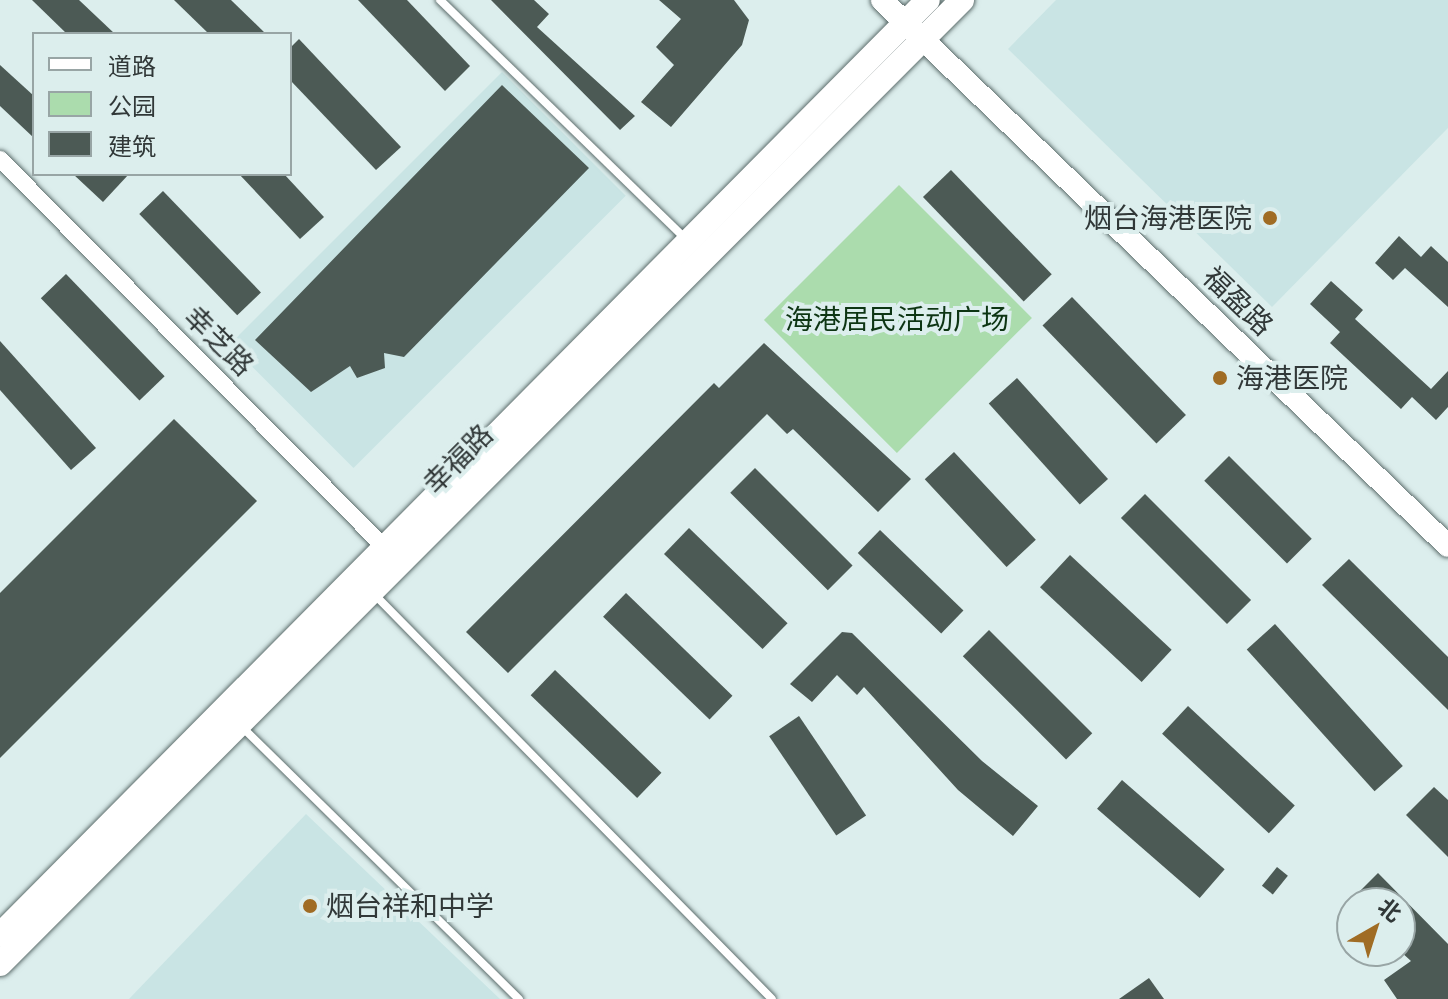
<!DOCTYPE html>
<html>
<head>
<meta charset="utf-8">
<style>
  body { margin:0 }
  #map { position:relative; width:1448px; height:999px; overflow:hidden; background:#dceeed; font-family:Inter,"Noto Sans SC",sans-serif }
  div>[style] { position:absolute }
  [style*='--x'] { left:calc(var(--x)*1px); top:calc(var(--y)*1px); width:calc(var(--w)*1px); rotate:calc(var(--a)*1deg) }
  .built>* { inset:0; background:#c9e4e4; transform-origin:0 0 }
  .green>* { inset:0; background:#abdcad; transform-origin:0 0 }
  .building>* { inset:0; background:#4c5a55; transform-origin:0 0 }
  .roads { filter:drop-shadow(0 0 2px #5e6e6d) drop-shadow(0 0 2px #5e6e6d) }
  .service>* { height:8px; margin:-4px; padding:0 4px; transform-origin:4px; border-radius:4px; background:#fff }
  .minor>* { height:16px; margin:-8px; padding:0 8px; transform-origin:8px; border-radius:8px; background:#fff }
  .tertiary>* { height:22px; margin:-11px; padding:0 11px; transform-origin:11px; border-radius:11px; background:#fff }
  .secondary>* { height:24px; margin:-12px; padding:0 12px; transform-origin:12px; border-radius:12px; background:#fff }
  .dots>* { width:22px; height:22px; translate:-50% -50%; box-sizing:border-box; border:4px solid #dceeed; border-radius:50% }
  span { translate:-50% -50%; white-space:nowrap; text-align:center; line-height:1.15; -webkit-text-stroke:8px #dceeed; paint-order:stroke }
  .poi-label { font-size:28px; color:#313838 }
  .right { translate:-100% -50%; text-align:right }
  .left { translate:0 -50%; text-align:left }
  .street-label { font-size:28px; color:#313838 }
  .park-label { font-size:28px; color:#0d3513 }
  .legend { position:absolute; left:32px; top:32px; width:260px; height:144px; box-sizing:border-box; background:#dceeed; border:2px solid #98a5a5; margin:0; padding:10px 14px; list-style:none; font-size:24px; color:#313838 }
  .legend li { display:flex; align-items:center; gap:16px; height:40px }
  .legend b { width:40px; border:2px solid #98a5a5 }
  .north { position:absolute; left:1336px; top:887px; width:80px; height:80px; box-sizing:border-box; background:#dceeed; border:2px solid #98a5a5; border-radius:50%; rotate:39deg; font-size:22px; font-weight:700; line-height:32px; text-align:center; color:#313838 }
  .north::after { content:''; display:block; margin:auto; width:28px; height:36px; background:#a06c24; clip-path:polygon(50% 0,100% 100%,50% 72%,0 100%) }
</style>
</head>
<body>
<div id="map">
  <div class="built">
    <i style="clip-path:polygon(1056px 0,1448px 0,1448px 128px,1272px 307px,1008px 49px)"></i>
    <i style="left:502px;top:72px;width:175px;height:385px;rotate:45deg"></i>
    <i style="clip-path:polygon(306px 814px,500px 999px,129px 999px)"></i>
  </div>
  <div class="green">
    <i style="left:899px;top:185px;width:188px;height:191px;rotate:45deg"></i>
  </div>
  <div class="building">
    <i style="clip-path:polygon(32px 0,79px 0,115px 34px,67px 34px)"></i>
    <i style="clip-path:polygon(174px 0,231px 0,266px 34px,209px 34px)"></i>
    <i style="clip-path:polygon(358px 0,407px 0,470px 66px,445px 91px)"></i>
    <i style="clip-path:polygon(491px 0,534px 0,549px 14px,537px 27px,635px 116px,620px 130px)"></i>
    <i style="clip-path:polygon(659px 0,734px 0,749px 20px,742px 45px,671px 127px,641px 102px,674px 65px,656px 47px,681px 19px)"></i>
    <i style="clip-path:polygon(299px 39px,401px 147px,376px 170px,290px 80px,290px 48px)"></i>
    <i style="clip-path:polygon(0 65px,34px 96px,34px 138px,0 106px)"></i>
    <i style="clip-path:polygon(502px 85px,589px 168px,404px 357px,384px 353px,385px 368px,357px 378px,350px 366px,311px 392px,255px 340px)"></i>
    <i style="left:951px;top:170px;width:145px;height:39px;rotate:46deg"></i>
    <i style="clip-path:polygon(73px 174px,129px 174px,103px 202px)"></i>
    <i style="clip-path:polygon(239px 174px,284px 174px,324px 217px,300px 239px)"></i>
    <i style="left:163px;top:191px;width:141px;height:33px;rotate:46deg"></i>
    <i style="clip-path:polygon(1399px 236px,1421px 257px,1431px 246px,1448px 262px,1448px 307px,1405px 268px,1393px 280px,1375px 263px)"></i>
    <i style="left:66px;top:274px;width:142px;height:35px;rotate:46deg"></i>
    <i style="clip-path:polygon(1331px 281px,1363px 310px,1355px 319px,1431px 389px,1448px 371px,1448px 407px,1436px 420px,1412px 397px,1401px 409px,1330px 343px,1340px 332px,1310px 304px)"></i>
    <i style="left:1072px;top:297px;width:164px;height:41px;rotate:46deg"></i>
    <i style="clip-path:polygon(0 341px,96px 448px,71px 470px,0 390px)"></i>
    <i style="clip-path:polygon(764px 343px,911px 479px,878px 512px,793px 429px,787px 434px,767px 414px,508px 673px,466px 632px,714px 383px,719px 388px)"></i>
    <i style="left:1017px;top:378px;width:136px;height:38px;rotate:48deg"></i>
    <i style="clip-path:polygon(174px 419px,257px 501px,0 758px,0 593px)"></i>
    <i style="left:954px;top:452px;width:120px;height:40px;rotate:47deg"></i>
    <i style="left:1229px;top:456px;width:117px;height:35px;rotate:45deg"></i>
    <i style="left:755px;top:468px;width:138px;height:35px;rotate:45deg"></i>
    <i style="left:1145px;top:494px;width:150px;height:34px;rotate:45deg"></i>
    <i style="left:689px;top:528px;width:137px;height:36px;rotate:44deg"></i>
    <i style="left:880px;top:530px;width:116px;height:32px;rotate:44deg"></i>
    <i style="left:1070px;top:555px;width:139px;height:44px;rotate:43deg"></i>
    <i style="clip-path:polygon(1349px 559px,1448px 657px,1448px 710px,1322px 585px)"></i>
    <i style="left:626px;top:593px;width:148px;height:33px;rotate:44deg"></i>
    <i style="left:1275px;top:624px;width:191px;height:38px;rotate:48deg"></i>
    <i style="left:989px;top:630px;width:146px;height:37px;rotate:45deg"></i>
    <i style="clip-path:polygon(842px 632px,852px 633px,982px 761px,1038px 806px,1013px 836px,958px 790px,864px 687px,857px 695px,837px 675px,812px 702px,790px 684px)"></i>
    <i style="left:555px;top:670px;width:148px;height:35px;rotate:44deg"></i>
    <i style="left:1188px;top:706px;width:146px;height:38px;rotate:43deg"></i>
    <i style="left:799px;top:716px;width:120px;height:36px;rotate:56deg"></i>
    <i style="left:1122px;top:780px;width:136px;height:38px;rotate:41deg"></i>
    <i style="clip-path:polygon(1434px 787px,1448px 800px,1448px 857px,1406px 815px)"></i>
    <i style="left:1277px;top:867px;width:14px;height:24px;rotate:39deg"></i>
    <i style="clip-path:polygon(1378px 873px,1448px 944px,1448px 999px,1397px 999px,1384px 980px,1411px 961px,1400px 951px,1400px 903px,1348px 903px)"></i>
    <i style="clip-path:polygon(1149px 978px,1164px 999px,1119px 999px)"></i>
  </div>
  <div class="roads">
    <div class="service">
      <i style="--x:440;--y:0;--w:344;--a:44.2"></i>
      <i style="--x:375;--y:595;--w:566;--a:45.5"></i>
      <i style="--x:240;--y:725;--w:391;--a:44.5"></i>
    </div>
    <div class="minor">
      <i style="--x:0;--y:159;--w:557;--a:45.29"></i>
    </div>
    <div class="tertiary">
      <i style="--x:882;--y:0;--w:786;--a:43.97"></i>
    </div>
    <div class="secondary">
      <i style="--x:0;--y:935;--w:1317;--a:-45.22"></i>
      <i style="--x:0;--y:964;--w:1362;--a:-45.06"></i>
    </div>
  </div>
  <div class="dots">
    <i style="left:1270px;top:218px;background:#a06c24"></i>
    <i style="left:1220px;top:378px;background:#a06c24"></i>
    <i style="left:310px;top:906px;background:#a06c24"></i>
  </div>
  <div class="poi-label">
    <span class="right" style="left:1252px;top:218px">烟台海港医院</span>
    <span class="left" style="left:1236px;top:378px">海港医院</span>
    <span class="left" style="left:326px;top:906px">烟台祥和中学</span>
  </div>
  <div class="street-label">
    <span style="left:1238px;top:301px;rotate:44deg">福盈路</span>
    <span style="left:219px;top:341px;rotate:45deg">幸芝路</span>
    <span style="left:458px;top:459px;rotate:-45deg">幸福路</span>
  </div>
  <div class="park-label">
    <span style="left:897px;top:319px">海港居民活动广场</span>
  </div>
  <ul class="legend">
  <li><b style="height:10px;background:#fff"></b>道路</li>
  <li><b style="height:22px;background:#abdcad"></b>公园</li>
  <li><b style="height:22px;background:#4c5a55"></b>建筑</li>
  </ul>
  <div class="north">北</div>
</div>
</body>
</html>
